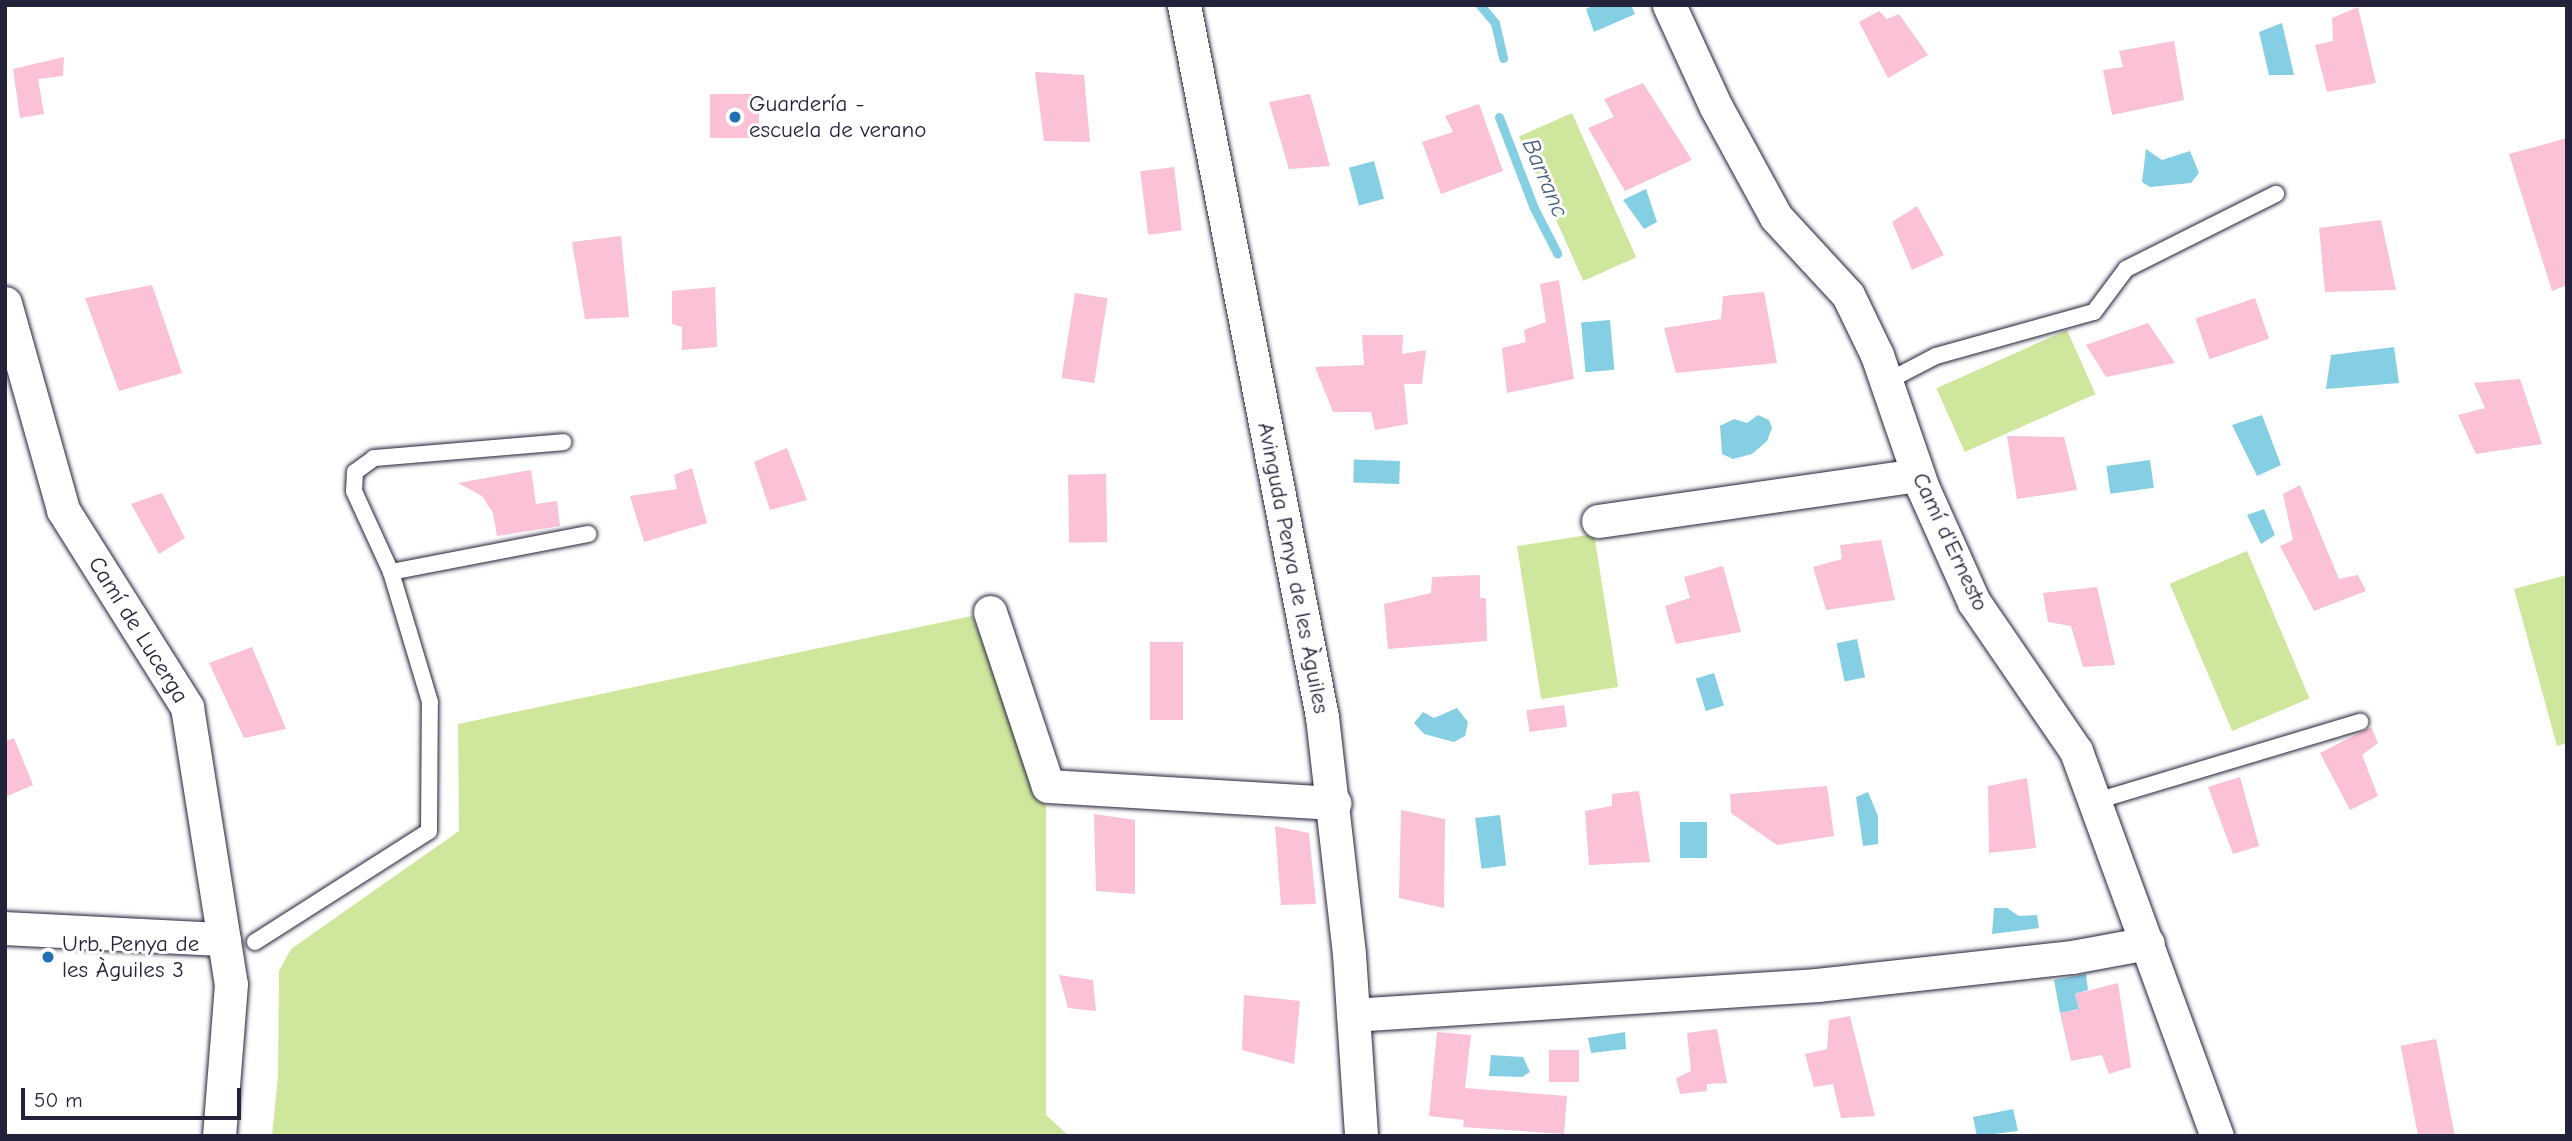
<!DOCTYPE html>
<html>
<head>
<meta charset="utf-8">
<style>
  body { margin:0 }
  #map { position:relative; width:2572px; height:1141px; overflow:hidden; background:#fff; font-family:"Comic Neue",sans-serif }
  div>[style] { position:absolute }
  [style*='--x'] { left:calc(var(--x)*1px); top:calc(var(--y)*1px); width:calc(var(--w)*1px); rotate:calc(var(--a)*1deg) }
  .green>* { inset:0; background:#cfe79c; transform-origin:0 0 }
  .water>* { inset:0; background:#85cfe5; transform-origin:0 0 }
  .stream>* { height:9px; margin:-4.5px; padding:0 4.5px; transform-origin:4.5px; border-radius:4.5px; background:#85cfe5 }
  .building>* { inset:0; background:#fac1d7; transform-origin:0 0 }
  .roads { filter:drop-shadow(0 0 2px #22223b) drop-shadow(0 0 2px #22223b) }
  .lane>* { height:16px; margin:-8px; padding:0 8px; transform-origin:8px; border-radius:8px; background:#fff }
  .street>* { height:33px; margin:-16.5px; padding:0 16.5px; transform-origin:16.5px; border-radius:16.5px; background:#fff }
  .dots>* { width:19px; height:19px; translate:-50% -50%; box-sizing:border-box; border:4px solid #fff; border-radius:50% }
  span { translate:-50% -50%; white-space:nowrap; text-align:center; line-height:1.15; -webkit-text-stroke:6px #fff; paint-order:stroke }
  .poi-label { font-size:23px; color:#22223b }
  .left { translate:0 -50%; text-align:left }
  .street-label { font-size:23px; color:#22223b }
  .water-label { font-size:24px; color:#455f76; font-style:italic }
  .frame { position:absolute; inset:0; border:7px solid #22223b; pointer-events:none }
  .scale { position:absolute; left:21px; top:1088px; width:220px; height:32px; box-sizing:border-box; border:4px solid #22223b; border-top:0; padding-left:9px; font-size:21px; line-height:24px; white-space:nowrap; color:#22223b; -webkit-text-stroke:5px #fff; paint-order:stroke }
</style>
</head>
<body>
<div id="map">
  <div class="green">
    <i style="left:1572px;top:113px;width:158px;height:58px;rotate:66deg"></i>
    <i style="left:2067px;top:330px;width:70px;height:143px;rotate:66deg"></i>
    <i style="left:1594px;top:534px;width:155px;height:78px;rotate:81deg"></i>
    <i style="left:2247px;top:551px;width:160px;height:84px;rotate:67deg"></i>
    <i style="clip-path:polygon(2567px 575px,2567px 743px,2557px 746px,2514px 589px)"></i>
    <i style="clip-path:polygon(972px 616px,1046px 807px,1046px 1115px,1069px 1136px,272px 1136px,278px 1076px,279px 971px,291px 949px,459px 831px,458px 724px)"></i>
  </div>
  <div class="water">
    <i style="clip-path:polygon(1595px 5px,1631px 5px,1635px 14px,1594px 32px,1586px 9px)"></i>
    <i style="clip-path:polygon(2282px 23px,2294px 75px,2269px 75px,2259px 32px)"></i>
    <i style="clip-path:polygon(2146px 149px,2162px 160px,2190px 151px,2199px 173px,2191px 183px,2150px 187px,2142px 182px)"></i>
    <i style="left:1374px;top:161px;width:39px;height:26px;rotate:75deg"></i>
    <i style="clip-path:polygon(1646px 189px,1657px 222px,1644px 229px,1623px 200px)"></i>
    <i style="left:1610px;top:320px;width:50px;height:29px;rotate:85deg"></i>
    <i style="clip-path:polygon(2394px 347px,2399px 383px,2326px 389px,2331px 355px)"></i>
    <i style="clip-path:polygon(1758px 415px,1769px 420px,1772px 428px,1767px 441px,1752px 454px,1733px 459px,1722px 454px,1720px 426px,1734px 419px,1747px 423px)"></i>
    <i style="clip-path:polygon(2262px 415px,2281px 465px,2257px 476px,2232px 425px)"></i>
    <i style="left:2150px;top:460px;width:28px;height:44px;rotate:82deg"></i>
    <i style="left:1400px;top:461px;width:23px;height:46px;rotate:92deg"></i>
    <i style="clip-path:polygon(2264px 509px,2275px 535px,2261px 544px,2247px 515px)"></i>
    <i style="left:1857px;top:639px;width:39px;height:21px;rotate:78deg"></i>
    <i style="left:1714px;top:673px;width:34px;height:19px;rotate:73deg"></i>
    <i style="clip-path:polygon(1457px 708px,1468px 722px,1465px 736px,1454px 742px,1424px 734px,1414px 723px,1423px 712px,1434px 718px)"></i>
    <i style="clip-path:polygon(1868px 792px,1878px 816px,1878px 844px,1863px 846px,1856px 797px)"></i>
    <i style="left:1500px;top:815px;width:51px;height:25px;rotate:83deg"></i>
    <i style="left:1680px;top:822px;width:27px;height:36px"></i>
    <i style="clip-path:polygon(1994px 908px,2007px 908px,2019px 916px,2037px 915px,2039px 928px,1992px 934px)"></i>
    <i style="clip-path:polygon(2086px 974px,2088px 990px,2075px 994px,2079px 1009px,2060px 1013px,2054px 980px)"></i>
    <i style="clip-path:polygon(1625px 1032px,1626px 1049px,1591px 1053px,1588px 1038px)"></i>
    <i style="clip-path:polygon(1491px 1055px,1523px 1057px,1530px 1072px,1522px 1077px,1489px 1076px)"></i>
    <i style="clip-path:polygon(2013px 1109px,2018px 1131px,1977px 1136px,1973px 1117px)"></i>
  </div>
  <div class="stream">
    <i style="--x:1480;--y:5;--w:23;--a:50"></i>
    <i style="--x:1495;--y:23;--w:36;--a:77"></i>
    <i style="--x:1499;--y:117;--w:97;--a:69"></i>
    <i style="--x:1534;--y:208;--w:51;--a:62.9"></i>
  </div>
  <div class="building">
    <i style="clip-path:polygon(2358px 7px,2376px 83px,2327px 92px,2315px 45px,2333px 41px,2332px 18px)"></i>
    <i style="clip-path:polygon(1879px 11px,1887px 19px,1899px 14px,1928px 55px,1888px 78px,1859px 22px)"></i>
    <i style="clip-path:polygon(2174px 41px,2184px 100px,2112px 115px,2103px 70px,2123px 67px,2119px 51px)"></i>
    <i style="clip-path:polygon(64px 57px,63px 76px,38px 79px,44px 114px,20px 118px,13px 69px)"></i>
    <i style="clip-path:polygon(1035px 72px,1084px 75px,1090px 142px,1044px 141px)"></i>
    <i style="clip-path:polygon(1643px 83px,1692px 160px,1625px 191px,1588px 128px,1614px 117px,1604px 99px)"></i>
    <i style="left:759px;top:94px;width:44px;height:49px;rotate:90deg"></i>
    <i style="clip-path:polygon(1310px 94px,1330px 166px,1289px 169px,1269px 102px)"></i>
    <i style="clip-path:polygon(1479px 104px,1503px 171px,1441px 194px,1422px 142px,1453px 132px,1445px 116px)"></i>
    <i style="clip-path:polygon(2567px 138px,2567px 285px,2552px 291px,2509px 154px)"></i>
    <i style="left:1174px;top:167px;width:64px;height:34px;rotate:83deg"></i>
    <i style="clip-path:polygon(1917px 206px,1944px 255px,1912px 270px,1892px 222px)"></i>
    <i style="clip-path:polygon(2381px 220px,2396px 290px,2325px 292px,2319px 228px)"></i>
    <i style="clip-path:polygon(621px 236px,629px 317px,585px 319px,572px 242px)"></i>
    <i style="clip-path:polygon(1559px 280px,1574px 379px,1507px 393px,1502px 348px,1526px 342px,1524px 330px,1546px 322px,1540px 284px)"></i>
    <i style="clip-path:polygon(152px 285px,182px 373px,119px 391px,85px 298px)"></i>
    <i style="clip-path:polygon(715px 287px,717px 347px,682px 350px,682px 327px,672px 324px,672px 291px)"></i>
    <i style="clip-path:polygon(1764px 292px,1777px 363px,1676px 373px,1664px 328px,1721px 319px,1723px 296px)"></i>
    <i style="left:1075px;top:293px;width:33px;height:86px;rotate:9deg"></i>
    <i style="left:2255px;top:298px;width:43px;height:63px;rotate:71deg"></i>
    <i style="clip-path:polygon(2148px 323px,2175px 363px,2106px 377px,2086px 345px)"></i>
    <i style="clip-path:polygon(1362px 335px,1403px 335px,1402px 354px,1426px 350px,1422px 384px,1404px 384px,1408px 424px,1375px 430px,1371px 412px,1333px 412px,1315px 367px,1364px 365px)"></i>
    <i style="clip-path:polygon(2520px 379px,2542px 444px,2476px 454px,2458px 415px,2485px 408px,2474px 383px)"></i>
    <i style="clip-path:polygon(2007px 436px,2064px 437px,2077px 490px,2017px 499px)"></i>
    <i style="clip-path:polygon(787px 448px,807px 500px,770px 510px,754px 462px)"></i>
    <i style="clip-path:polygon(692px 468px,707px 523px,644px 542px,630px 496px,677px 489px,674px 475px)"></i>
    <i style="clip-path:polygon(531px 470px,536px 504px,557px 501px,560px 526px,497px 536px,493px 513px,482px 496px,458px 483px)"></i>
    <i style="left:1106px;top:474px;width:68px;height:38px;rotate:89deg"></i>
    <i style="clip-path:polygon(2300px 485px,2339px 579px,2358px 575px,2366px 591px,2314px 611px,2280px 546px,2293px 540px,2283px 494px)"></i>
    <i style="clip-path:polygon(162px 493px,185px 538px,159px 554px,131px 504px)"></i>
    <i style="clip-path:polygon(1881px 540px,1895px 600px,1826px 610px,1813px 567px,1842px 559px,1840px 545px)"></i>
    <i style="clip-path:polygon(1723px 566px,1741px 632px,1676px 644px,1665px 606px,1690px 598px,1684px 577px)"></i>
    <i style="clip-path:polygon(1480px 575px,1480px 598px,1486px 598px,1487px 641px,1388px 649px,1384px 604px,1431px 593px,1432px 577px)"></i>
    <i style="clip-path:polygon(2097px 587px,2115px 665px,2083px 667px,2071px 626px,2048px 622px,2043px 593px)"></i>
    <i style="left:1150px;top:642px;width:33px;height:78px"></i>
    <i style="clip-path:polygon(252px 647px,286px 729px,244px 738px,209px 663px)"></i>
    <i style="left:1564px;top:705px;width:22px;height:38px;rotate:82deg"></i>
    <i style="clip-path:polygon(2371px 727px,2378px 743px,2362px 755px,2378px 796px,2350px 810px,2320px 753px)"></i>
    <i style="clip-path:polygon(14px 738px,33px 785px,5px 797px,5px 741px)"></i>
    <i style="clip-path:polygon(2240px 777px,2259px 846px,2233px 854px,2208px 787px)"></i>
    <i style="clip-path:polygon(2027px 778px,2036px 848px,1989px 853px,1988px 786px)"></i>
    <i style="clip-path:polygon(1827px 786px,1834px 836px,1777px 845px,1731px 813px,1730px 794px)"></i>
    <i style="clip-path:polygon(1639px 791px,1650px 862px,1589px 865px,1585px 811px,1612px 806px,1612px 794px)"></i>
    <i style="clip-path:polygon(1401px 810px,1445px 819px,1444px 908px,1399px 898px)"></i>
    <i style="clip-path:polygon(1094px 814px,1135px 820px,1135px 894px,1096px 891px)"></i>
    <i style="clip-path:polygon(1275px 826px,1309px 833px,1316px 904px,1281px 905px)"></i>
    <i style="clip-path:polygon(1059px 975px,1093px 980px,1096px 1011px,1068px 1008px)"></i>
    <i style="clip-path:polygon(2118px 983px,2131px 1067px,2109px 1074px,2102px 1055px,2071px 1061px,2060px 1013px,2079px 1009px,2075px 994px)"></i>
    <i style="clip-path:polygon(1244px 995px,1300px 1001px,1294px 1064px,1242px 1050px)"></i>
    <i style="clip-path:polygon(1850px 1016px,1875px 1116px,1841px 1118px,1833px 1084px,1814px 1087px,1805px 1054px,1827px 1049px,1829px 1020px)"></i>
    <i style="clip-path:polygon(1717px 1029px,1727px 1083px,1707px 1084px,1707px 1091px,1680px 1094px,1676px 1078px,1691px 1071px,1687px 1033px)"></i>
    <i style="clip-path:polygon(1437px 1032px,1471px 1035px,1465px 1088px,1567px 1096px,1564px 1134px,1463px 1127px,1464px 1120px,1429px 1116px)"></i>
    <i style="left:2436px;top:1039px;width:99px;height:36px;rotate:79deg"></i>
    <i style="left:1549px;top:1050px;width:30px;height:32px"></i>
  </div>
  <div class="roads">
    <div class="lane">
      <i style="--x:1886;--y:382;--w:56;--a:-27.5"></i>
      <i style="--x:1936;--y:356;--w:164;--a:-15.6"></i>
      <i style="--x:2094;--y:312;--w:54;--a:-53.3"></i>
      <i style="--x:2126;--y:269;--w:168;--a:-26.6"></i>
      <i style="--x:391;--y:572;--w:201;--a:-10.9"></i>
      <i style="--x:2096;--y:801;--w:276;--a:-16.7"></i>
      <i style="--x:255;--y:942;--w:206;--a:-32.5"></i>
      <i style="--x:429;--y:831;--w:129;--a:-89.6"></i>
      <i style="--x:430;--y:702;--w:136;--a:-106.7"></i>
      <i style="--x:391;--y:572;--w:89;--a:-114.6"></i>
      <i style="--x:354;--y:491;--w:19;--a:-87"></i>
      <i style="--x:355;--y:472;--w:24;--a:-36"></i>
      <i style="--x:374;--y:458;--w:190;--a:-4.8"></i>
    </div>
    <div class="street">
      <i style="--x:1184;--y:5;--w:725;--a:79.03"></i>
      <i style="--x:1322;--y:717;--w:239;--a:83.5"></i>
      <i style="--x:1349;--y:954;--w:182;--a:86.2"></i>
      <i style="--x:1669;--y:5;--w:112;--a:65.3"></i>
      <i style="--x:1716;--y:107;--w:125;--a:61.4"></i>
      <i style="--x:1776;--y:217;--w:106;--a:47.3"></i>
      <i style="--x:1848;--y:295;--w:67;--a:64.2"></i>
      <i style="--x:1877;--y:355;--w:139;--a:71"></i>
      <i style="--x:1922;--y:486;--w:127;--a:65.9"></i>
      <i style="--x:1974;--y:602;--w:181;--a:55.6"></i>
      <i style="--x:2076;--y:751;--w:410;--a:69.9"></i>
      <i style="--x:5;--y:303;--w:215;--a:74.3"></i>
      <i style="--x:63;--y:510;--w:233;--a:57.8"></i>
      <i style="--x:187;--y:707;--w:280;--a:81"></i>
      <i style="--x:231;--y:984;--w:152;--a:94.5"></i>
      <i style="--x:1598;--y:521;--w:323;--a:-8.2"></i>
      <i style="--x:990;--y:612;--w:183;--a:71.6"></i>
      <i style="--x:1048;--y:786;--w:287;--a:3.4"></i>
      <i style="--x:5;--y:928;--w:219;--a:2.9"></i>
      <i style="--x:1353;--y:1015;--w:465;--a:-3.7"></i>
      <i style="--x:1817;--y:985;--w:257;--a:-6.3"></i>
      <i style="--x:2072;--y:957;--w:77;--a:-10.4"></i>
    </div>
  </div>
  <div class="dots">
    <i style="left:735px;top:117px;background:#1f6fb2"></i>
    <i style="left:48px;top:957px;background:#1f6fb2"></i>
  </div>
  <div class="poi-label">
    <span class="left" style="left:749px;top:117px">Guardería -<br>escuela de verano</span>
    <span class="left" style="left:62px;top:957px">Urb. Penya de<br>les Àguiles 3</span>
  </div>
  <div class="street-label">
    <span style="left:1950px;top:542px;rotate:65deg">Camí d'Ernesto</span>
    <span style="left:1293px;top:568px;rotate:79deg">Avinguda Penya de les Àguiles</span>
    <span style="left:138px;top:630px;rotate:58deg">Camí de Lucerga</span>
  </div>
  <div class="water-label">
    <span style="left:1545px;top:178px;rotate:67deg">Barranc</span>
  </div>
  <div class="frame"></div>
  <div class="scale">50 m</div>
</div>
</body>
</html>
